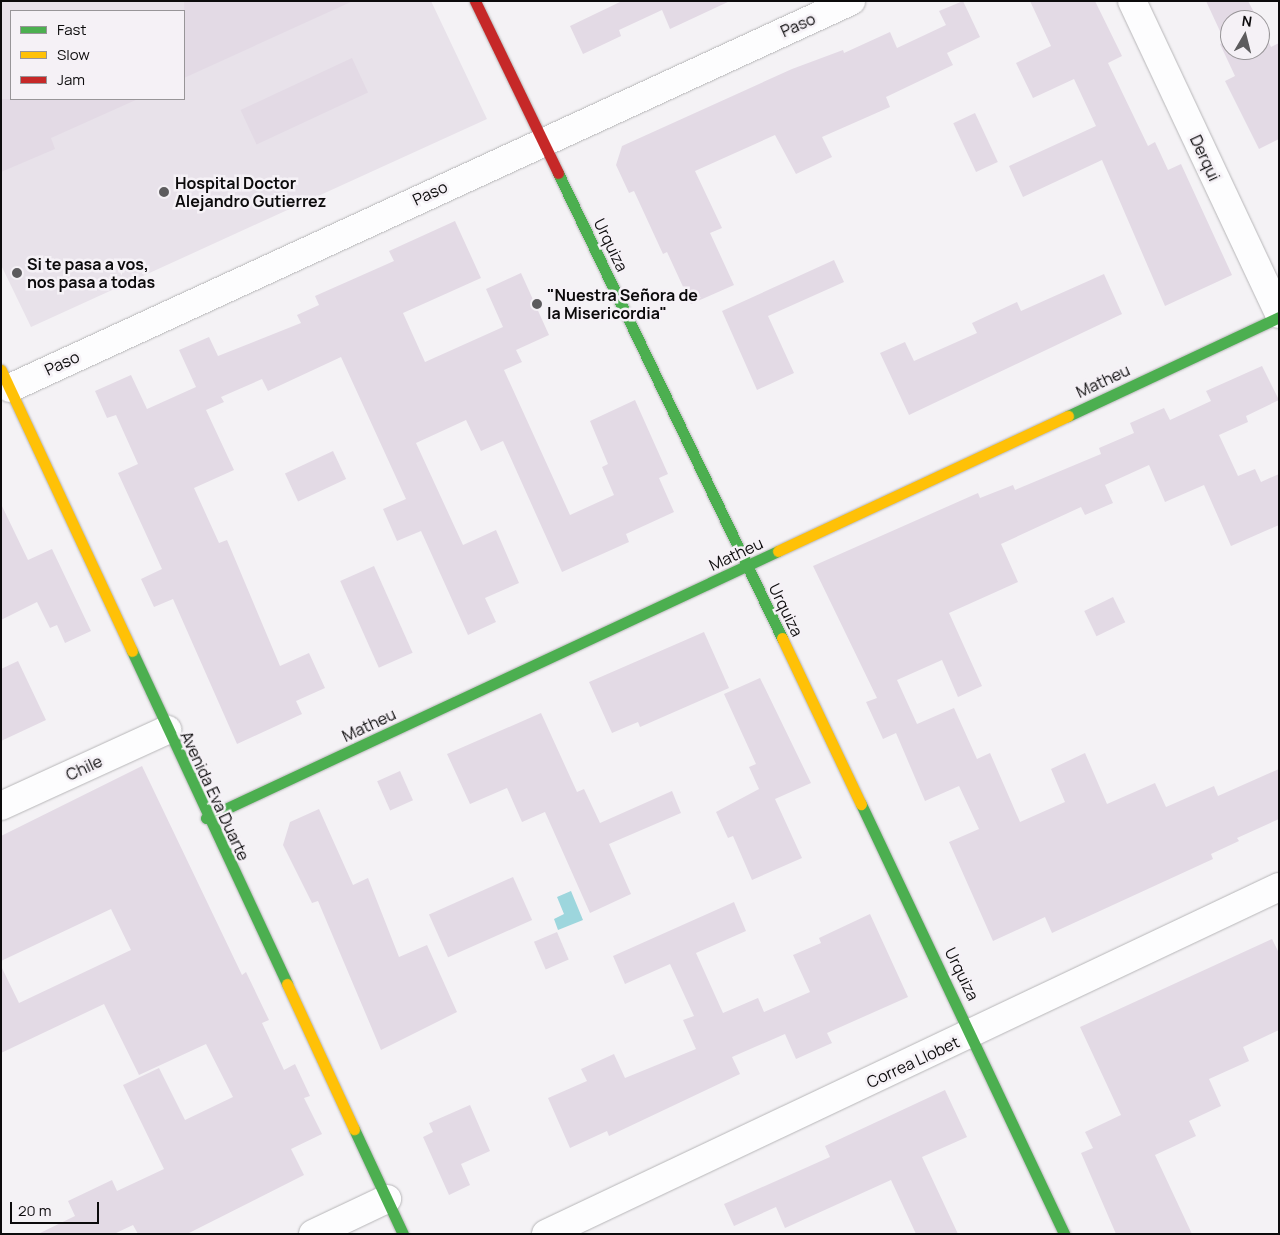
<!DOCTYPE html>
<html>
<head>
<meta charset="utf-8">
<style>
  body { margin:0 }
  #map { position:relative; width:1280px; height:1235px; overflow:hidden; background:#f4f2f5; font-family:Manrope,sans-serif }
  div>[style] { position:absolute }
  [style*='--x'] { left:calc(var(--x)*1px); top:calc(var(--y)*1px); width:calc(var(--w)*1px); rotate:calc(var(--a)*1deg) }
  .built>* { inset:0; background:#e8e2ea }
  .water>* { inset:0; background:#9dd6dd }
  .building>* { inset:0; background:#e3dae5; transform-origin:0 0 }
  .roads { filter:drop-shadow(0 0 1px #b7b6b8) drop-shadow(0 0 1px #b7b6b8) }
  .street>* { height:28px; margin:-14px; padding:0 14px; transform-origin:14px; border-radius:14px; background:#fdfdfe }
  .fast>* { height:11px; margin:-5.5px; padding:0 5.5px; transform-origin:5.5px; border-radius:5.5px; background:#4caf50 }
  .slow>* { height:11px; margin:-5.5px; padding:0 5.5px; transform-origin:5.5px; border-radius:5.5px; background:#ffc107 }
  .jam>* { height:11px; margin:-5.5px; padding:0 5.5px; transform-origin:5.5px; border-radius:5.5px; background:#c62828 }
  .dots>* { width:14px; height:14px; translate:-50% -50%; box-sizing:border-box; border:2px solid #f5f1f6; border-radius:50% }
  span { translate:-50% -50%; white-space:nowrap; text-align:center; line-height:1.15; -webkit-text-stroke:5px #f5f1f6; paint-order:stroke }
  .street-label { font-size:16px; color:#0c0b0c }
  .poi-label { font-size:16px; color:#0c0b0c; font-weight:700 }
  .left { translate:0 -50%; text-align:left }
  .frame { position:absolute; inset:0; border:2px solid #0c0b0c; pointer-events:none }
  .legend { position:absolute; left:10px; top:10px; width:175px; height:90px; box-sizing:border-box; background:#f5f1f6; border:1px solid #989598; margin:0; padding:6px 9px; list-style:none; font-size:15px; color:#0c0b0c }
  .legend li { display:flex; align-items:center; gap:10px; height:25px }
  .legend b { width:25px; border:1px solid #989598 }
  .north { position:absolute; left:1220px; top:10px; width:50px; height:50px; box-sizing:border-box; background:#f5f1f6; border:1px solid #989598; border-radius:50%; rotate:8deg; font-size:14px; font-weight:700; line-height:20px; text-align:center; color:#0c0b0c }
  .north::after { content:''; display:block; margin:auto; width:18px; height:22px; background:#5d5c5e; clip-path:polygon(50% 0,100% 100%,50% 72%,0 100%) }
  .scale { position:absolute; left:10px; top:1202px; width:89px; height:22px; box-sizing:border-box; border:2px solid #0c0b0c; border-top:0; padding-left:6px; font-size:15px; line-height:18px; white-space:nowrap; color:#0c0b0c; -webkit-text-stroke:4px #f5f1f6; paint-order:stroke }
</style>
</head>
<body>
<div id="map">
  <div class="built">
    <i style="clip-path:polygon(evenodd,1px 1px,431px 1px,487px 119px,31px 327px,1px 265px,1px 1px,11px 11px,184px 11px,184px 99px,11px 99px,11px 11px)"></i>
  </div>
  <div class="water">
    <i style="clip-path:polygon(571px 891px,583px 920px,558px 930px,554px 919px,564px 914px,557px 897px)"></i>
  </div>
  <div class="building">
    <i style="clip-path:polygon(184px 1px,353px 1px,184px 78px)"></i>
    <i style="clip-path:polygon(622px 1px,730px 1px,670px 29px,662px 10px,619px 30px,621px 36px,583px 54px,570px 26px)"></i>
    <i style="clip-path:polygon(963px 1px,980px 37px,947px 53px,953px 65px,886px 97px,890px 107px,822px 137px,832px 157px,796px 174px,775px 135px,695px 171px,722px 228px,710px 233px,734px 285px,691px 304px,667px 252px,663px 254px,634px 191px,629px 193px,616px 165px,622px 146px,792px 69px,843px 50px,844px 53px,890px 32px,897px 48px,946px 25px,939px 11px)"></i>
    <i style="clip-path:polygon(1030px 1px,1095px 1px,1122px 56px,1108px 63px,1148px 146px,1155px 142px,1168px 170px,1181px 164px,1232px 275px,1165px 306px,1102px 160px,1023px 197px,1009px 166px,1096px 126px,1074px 79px,1033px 98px,1016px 63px,1051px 46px)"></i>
    <i style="clip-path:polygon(1206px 1px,1248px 1px,1257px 18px,1230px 20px,1230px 50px,1260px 50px,1260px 24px,1271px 47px,1279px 43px,1279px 139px,1259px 149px,1225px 81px,1235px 76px,1220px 44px,1225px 42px)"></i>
    <i style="left:352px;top:58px;width:38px;height:123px;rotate:65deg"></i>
    <i style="clip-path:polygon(1px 99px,138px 99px,51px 138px,55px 149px,1px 172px)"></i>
    <i style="left:975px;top:113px;width:54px;height:24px;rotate:65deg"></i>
    <i style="clip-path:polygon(455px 221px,481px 278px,403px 313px,425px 362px,503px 327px,486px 289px,521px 273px,549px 335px,516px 350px,522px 362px,504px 370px,570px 515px,614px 495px,602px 467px,608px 464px,590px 421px,635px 400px,668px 474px,659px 478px,674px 512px,626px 534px,629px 542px,562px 572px,503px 441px,481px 451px,466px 420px,416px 443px,463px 545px,496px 530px,519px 583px,485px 598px,496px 622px,468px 635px,421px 531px,397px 541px,383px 509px,406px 499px,341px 357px,268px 391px,262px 379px,221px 397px,224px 402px,206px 410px,234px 470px,194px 488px,219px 543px,227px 540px,280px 666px,309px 653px,325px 688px,296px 701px,302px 714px,237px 744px,173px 599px,154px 607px,141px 579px,162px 569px,118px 473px,138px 464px,116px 415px,107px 418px,95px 391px,131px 375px,147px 409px,196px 387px,179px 350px,209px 337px,218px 356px,301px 323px,297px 315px,319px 305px,315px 296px,394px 261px,389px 251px)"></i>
    <i style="clip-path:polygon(834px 260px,844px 282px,768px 316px,794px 373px,757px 390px,722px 311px)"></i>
    <i style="clip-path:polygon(1104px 274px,1122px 314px,909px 415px,880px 353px,905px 342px,914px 361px,977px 333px,972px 323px,1017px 302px,1021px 311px)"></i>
    <i style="clip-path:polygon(1262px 366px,1279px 400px,1246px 416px,1248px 422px,1219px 435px,1238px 476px,1255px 469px,1261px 482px,1279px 474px,1279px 525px,1231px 546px,1204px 485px,1165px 502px,1149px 465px,1105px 485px,1113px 503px,1085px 515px,1081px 507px,1001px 544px,1018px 582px,949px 613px,982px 686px,958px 697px,942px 660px,897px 680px,917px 724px,954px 708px,977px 759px,990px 753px,1020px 822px,1065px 802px,1051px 769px,1085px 753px,1107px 804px,1155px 783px,1166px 807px,1214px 786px,1218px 796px,1279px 769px,1279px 819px,1237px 838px,1239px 841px,1211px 854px,1213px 859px,1052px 933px,1045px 917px,993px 941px,949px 842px,979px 829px,959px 786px,925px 801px,896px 733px,883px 739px,866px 702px,877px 698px,813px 566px,978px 493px,980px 498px,1013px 485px,1015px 490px,1101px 454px,1099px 448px,1134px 433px,1130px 423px,1164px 408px,1170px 420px,1211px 401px,1206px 391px)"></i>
    <i style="left:333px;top:451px;width:31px;height:53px;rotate:65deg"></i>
    <i style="clip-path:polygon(1px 504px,28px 560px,52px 549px,91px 631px,65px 643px,57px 625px,50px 628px,37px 602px,1px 620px)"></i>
    <i style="left:374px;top:566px;width:95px;height:37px;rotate:66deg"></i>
    <i style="left:1113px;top:597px;width:28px;height:32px;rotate:64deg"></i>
    <i style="clip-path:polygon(704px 632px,729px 688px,640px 727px,638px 722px,612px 733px,589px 682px)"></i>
    <i style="clip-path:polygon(18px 661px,46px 720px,1px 741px,1px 669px)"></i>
    <i style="clip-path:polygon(760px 678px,811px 783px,775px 799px,802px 858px,752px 880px,733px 836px,728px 838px,716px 812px,759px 789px,749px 767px,756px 764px,724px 694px)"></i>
    <i style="clip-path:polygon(541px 713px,577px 792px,584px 789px,600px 823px,672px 791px,681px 813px,609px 844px,631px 894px,590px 913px,545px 812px,522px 822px,507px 788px,470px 804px,447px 754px)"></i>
    <i style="clip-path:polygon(142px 766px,242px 975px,246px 972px,269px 1020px,262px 1023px,284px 1070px,295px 1064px,310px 1096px,304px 1098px,322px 1134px,291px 1149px,304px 1175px,187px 1234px,138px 1234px,133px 1225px,114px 1234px,38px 1234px,75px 1216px,68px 1201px,112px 1180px,117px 1191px,164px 1169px,123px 1085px,159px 1068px,185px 1120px,233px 1097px,206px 1044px,139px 1075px,104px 1004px,1px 1053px,1px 966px,19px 1003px,131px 950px,111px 909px,1px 961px,1px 836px)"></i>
    <i style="left:400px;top:771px;width:32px;height:25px;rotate:66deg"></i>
    <i style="clip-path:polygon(319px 809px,353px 885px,368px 878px,399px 957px,427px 945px,457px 1012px,381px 1050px,318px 901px,312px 903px,283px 845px,290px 822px)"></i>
    <i style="left:513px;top:877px;width:47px;height:92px;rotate:66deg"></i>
    <i style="clip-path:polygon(734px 902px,746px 931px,696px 953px,723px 1013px,758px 998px,764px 1012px,810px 992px,793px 955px,821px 943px,819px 938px,870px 914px,908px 997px,827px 1033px,832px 1043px,796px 1059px,785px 1034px,732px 1057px,740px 1074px,609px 1136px,607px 1131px,570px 1148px,548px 1098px,587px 1081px,581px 1069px,614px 1054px,625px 1078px,696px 1049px,683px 1020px,694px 1016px,670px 964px,625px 984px,613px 956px)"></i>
    <i style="left:557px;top:932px;width:30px;height:25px;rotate:67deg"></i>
    <i style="clip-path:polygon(1272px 939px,1279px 953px,1279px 1030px,1243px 1047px,1249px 1061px,1209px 1079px,1221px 1106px,1189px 1121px,1196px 1136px,1155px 1155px,1192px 1234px,1116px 1234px,1081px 1153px,1093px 1148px,1085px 1132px,1121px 1115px,1080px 1027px)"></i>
    <i style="clip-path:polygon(945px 1090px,967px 1137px,922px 1157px,958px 1234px,916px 1234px,891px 1180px,785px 1228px,776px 1207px,734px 1226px,724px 1204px,830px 1157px,825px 1146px)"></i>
    <i style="clip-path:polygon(470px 1105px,490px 1151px,461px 1164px,470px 1185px,449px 1195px,423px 1137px,433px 1132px,429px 1123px)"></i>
  </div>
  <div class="roads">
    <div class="street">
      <i style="--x:1132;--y:1;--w:346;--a:64.8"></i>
      <i style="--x:10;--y:388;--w:926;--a:-24.71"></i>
      <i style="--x:1;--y:806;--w:183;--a:-24.6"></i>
      <i style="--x:313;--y:1234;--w:82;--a:-25.3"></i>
      <i style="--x:546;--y:1234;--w:811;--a:-25.33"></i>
    </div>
    <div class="fast">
      <i style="--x:558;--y:173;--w:516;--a:64.28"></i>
      <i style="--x:1068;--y:416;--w:233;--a:-25.1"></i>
      <i style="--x:132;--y:651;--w:367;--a:65"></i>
      <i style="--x:861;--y:804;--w:476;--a:64.7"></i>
      <i style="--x:206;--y:818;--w:631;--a:-25.02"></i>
      <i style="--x:354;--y:1129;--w:116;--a:65"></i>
    </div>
    <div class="slow">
      <i style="--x:1;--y:370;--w:310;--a:65"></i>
      <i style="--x:778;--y:551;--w:320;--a:-25"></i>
      <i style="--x:782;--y:638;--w:184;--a:64.6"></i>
      <i style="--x:287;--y:984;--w:160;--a:65.2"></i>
    </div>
    <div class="jam">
      <i style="--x:475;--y:1;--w:191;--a:64.2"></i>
    </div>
  </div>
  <div class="dots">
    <i style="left:164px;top:192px;background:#5d5c5e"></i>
    <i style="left:17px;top:273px;background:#5d5c5e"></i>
    <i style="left:537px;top:304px;background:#5d5c5e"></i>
  </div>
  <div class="street-label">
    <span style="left:798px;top:25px;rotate:-24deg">Paso</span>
    <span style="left:1205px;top:158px;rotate:65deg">Derqui</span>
    <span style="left:430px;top:193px;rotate:-25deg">Paso</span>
    <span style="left:611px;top:245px;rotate:64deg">Urquiza</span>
    <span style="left:62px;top:363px;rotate:-25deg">Paso</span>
    <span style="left:1103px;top:381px;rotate:-25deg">Matheu</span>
    <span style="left:736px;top:554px;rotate:-25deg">Matheu</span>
    <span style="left:786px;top:610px;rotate:64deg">Urquiza</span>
    <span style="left:369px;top:725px;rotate:-25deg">Matheu</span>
    <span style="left:84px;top:768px;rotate:-25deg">Chile</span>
    <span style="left:215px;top:796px;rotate:65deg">Avenida Eva Duarte</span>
    <span style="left:962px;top:974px;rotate:64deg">Urquiza</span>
    <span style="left:913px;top:1062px;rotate:-25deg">Correa Llobet</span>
  </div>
  <div class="poi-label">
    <span class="left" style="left:175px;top:192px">Hospital Doctor<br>Alejandro Gutierrez</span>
    <span class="left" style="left:27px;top:273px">Si te pasa a vos,<br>nos pasa a todas</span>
    <span class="left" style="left:547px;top:304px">"Nuestra Señora de<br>la Misericordia"</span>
  </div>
  <div class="frame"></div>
  <ul class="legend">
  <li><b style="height:6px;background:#4caf50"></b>Fast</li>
  <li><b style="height:6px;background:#ffc107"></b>Slow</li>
  <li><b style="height:6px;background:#c62828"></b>Jam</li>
  </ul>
  <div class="north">N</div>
  <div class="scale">20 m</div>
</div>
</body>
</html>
